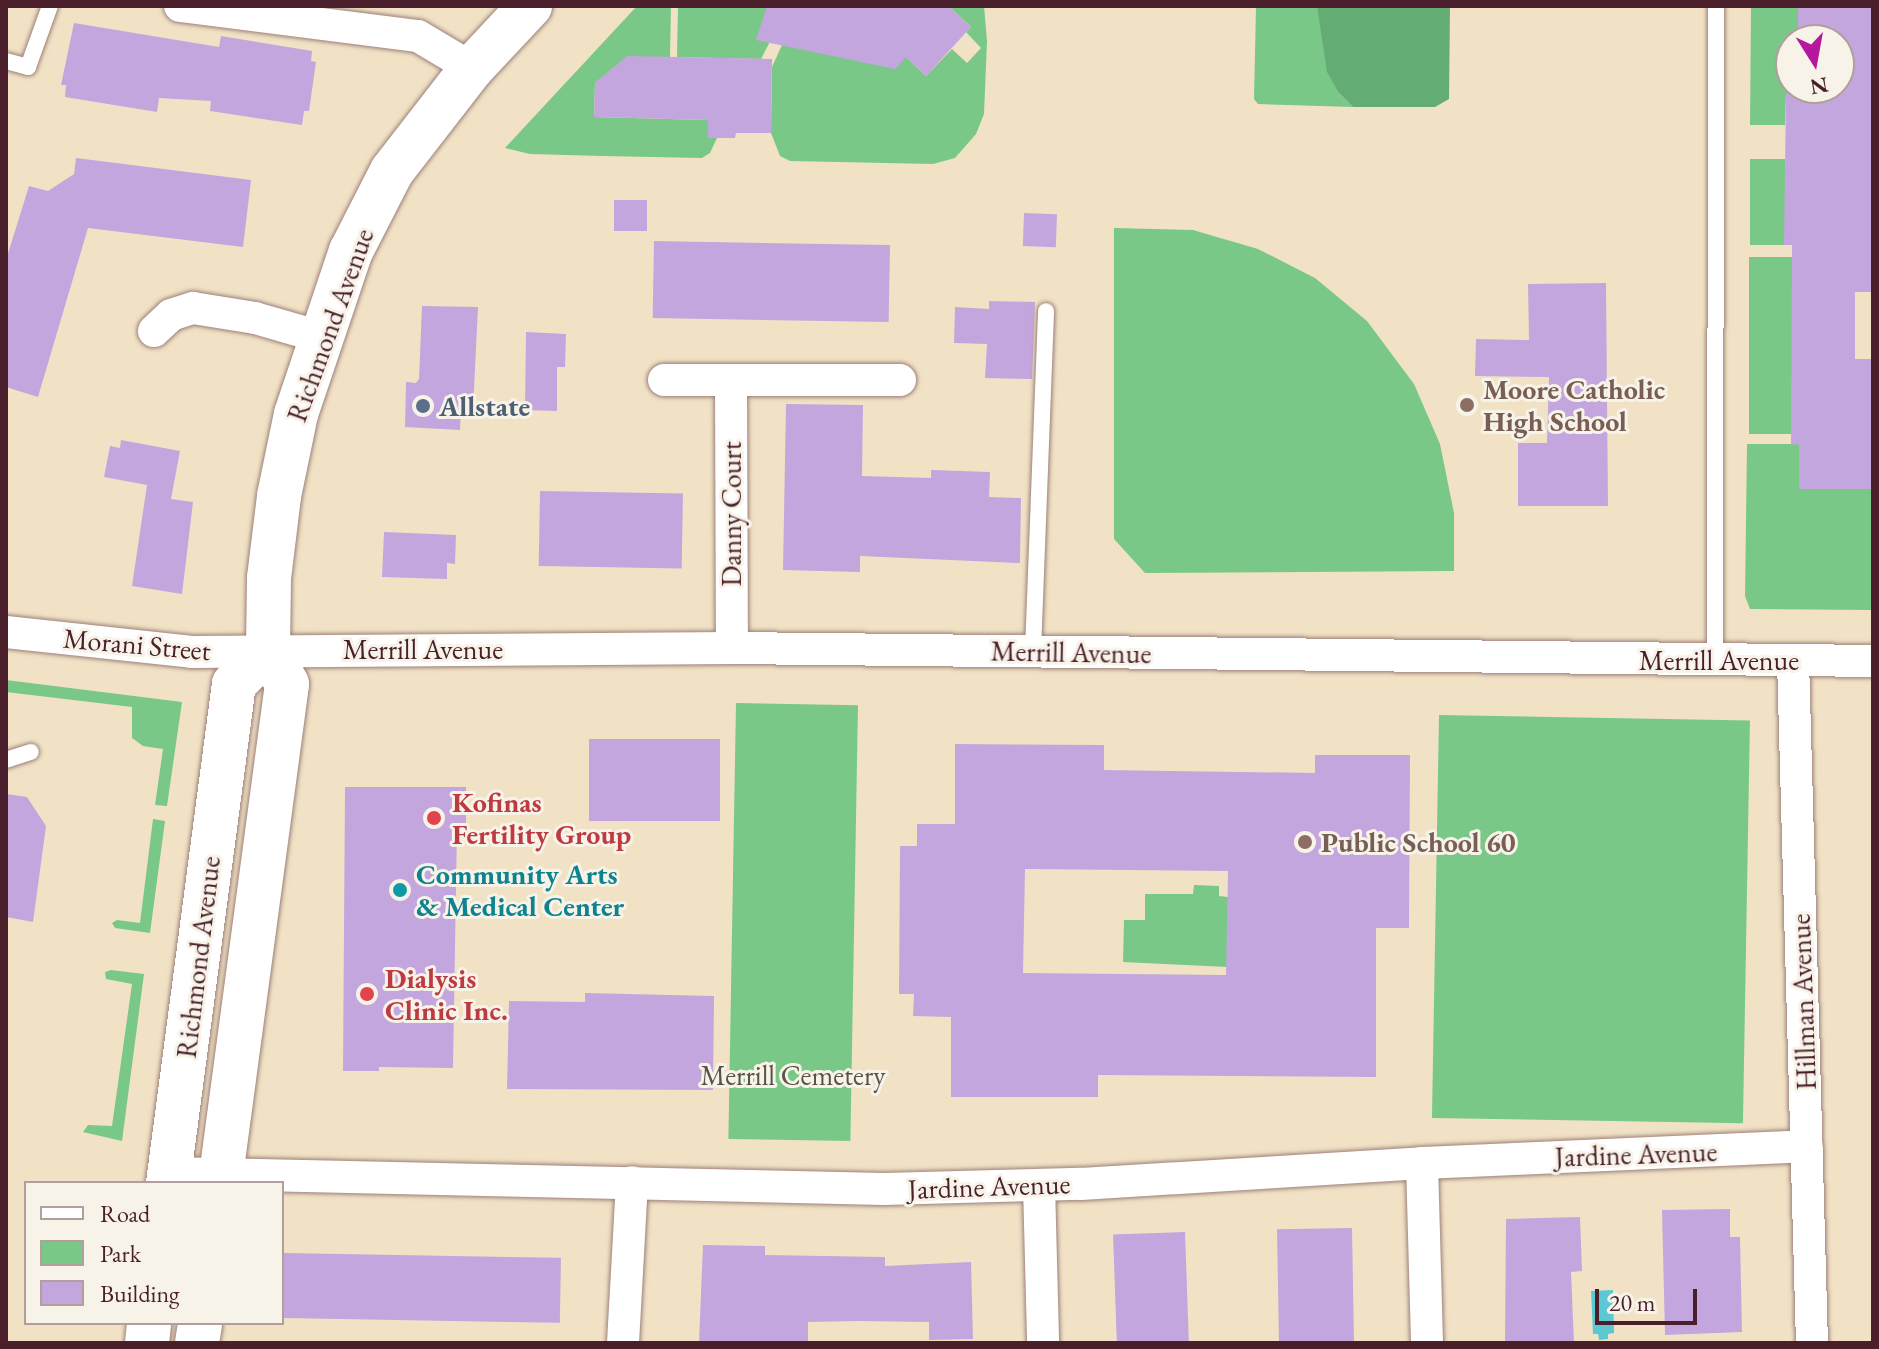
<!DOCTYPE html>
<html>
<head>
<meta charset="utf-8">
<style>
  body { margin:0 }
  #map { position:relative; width:1879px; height:1349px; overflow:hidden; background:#f1e2c6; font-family:"EB Garamond",serif }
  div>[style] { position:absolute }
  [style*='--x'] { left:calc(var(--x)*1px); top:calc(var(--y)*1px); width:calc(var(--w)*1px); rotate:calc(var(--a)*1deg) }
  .green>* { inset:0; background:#7ac888; transform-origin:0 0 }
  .forest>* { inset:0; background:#63ac74 }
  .water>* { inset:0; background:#5cc8d4 }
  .building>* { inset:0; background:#c3a6de; transform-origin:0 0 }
  .roads { filter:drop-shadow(0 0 2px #9e8078) drop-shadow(0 0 2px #9e8078) }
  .lane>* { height:16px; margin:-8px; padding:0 8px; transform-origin:8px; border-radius:8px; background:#fff }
  .street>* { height:32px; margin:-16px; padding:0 16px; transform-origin:16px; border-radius:16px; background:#fff }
  .secondary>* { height:44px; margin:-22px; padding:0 22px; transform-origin:22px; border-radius:22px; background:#fff }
  .dots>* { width:22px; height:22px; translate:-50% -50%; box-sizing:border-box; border:4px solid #f7f3e8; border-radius:50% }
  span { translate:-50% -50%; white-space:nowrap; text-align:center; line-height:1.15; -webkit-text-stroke:6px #f7f3e8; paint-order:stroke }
  .street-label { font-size:28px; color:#4a1f2b }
  .education-label { font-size:28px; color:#785e54; font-weight:700 }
  .left { translate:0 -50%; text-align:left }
  .service-label { font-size:28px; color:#4e5e75; font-weight:700 }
  .health-label { font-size:28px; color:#be3a42; font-weight:700 }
  .culture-label { font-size:28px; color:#0d838f; font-weight:700 }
  .park-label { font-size:28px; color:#585247 }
  .frame { position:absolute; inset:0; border:8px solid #4a1f2b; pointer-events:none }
  .legend { position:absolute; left:24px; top:1181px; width:260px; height:144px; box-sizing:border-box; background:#f7f3e8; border:2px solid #b29e9c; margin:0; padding:10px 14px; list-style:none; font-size:24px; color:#4a1f2b }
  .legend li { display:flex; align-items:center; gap:16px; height:40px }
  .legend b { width:40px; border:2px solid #b29e9c }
  .north { position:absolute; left:1775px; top:24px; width:80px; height:80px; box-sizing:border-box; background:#f7f3e8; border:2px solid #b29e9c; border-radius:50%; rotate:169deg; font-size:22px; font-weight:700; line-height:32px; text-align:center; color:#4a1f2b }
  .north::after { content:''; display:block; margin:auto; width:28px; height:36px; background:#b5179e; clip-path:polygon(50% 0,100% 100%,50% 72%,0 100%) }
  .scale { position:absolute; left:1595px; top:1289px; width:102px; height:36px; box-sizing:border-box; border:4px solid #4a1f2b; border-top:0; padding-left:10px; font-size:24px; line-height:28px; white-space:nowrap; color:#4a1f2b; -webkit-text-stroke:6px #f7f3e8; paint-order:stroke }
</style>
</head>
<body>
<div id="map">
  <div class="green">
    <i style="clip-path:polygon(637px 6px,671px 6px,670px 57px,627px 57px,595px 83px,594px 117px,708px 120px,708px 138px,717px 138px,710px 153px,702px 158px,602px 156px,530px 154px,505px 148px)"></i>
    <i style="clip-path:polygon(678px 6px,767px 6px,779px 24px,761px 59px,677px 57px)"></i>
    <i style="clip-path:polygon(984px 6px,987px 41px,984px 114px,976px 134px,955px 158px,933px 164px,790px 161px,780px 156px,771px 133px,772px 67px,782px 45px,906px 57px,926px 76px,952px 49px,967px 63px,981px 48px,966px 32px,971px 27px,950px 7px)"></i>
    <i style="clip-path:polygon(1256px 6px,1317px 6px,1339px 93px,1353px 107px,1258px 104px,1254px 99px)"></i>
    <i style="clip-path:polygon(1751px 6px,1798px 6px,1798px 40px,1791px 40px,1791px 88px,1797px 88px,1797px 94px,1786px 94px,1785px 125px,1750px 125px)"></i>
    <i style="left:1750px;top:159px;width:35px;height:86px"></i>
    <i style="clip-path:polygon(1114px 228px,1193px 230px,1258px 249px,1315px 278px,1367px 321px,1414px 384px,1440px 444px,1454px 513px,1454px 571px,1145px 573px,1114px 539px)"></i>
    <i style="left:1749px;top:257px;width:43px;height:177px"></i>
    <i style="clip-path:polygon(1747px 444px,1799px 444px,1799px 489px,1873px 489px,1873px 610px,1750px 609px,1745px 596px)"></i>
    <i style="clip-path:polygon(6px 680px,182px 702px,167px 806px,155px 805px,163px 749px,143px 746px,132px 738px,132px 707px,6px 692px)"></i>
    <i style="left:736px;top:703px;width:122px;height:436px;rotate:1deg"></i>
    <i style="left:1439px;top:715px;width:311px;height:403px;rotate:1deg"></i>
    <i style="clip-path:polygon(153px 819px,165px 821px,150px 933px,115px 928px,112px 923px,117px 920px,140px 923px)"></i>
    <i style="clip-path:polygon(1194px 885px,1219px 886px,1219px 896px,1228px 897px,1227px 967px,1123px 962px,1124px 920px,1145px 920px,1145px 894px,1193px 894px)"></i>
    <i style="clip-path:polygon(111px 970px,144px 974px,122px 1141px,83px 1132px,88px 1125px,112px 1126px,132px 984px,106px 979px,105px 972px)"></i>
  </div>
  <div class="forest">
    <i style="clip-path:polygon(1317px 6px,1450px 6px,1449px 99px,1435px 107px,1353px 107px,1339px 93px,1327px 72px)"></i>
  </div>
  <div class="water">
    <i style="clip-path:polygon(1613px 1290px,1614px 1333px,1608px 1334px,1608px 1339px,1599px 1340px,1598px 1334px,1593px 1334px,1591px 1291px)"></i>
  </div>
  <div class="building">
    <i style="clip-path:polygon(767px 6px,949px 6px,971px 27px,926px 76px,906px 57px,895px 69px,756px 40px)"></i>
    <i style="clip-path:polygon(1798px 6px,1873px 6px,1873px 292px,1855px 292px,1855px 359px,1873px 359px,1873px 489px,1799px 489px,1799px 444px,1791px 445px,1792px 245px,1784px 245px,1786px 94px,1797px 94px,1797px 88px,1839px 88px,1839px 40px,1798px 40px)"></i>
    <i style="clip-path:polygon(74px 23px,219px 47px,221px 36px,312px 51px,311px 61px,316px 62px,309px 111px,304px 111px,302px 125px,210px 111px,211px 101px,159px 98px,157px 112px,65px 97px,66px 85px,61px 85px)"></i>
    <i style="clip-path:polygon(627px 56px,772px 59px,771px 133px,736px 133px,735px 138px,708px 138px,708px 120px,594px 117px,595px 83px)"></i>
    <i style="clip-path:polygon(76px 158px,251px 180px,243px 247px,88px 228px,38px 397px,6px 387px,6px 260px,29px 186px,48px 191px,74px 174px)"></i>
    <i style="left:614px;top:200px;width:33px;height:31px"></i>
    <i style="left:1024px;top:213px;width:33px;height:33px;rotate:2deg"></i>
    <i style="left:654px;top:241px;width:236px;height:77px;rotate:1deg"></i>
    <i style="clip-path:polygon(1606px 283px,1608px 506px,1518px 506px,1518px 443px,1547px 443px,1549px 377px,1475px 376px,1476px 339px,1529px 340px,1528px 284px)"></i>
    <i style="clip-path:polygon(989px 301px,1035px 302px,1032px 379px,985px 378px,987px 344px,954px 343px,955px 307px,989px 309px)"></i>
    <i style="clip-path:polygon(422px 306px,478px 307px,473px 409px,461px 409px,460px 430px,405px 427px,406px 382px,416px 383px,419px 379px)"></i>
    <i style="clip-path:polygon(526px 332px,566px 334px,565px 367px,557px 367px,557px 411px,525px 410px)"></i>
    <i style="clip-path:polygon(786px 404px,863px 405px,862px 476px,931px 478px,931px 470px,990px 472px,989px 497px,1021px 498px,1020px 563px,860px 556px,860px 572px,783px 570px)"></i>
    <i style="clip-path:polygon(121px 440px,180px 451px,171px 499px,193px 502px,182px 594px,132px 586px,147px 485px,104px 477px,110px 446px,120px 448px)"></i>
    <i style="left:540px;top:491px;width:143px;height:75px;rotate:1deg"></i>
    <i style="clip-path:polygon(384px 532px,456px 535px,455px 564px,447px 563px,447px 579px,382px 577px)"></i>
    <i style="left:589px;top:739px;width:131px;height:82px"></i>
    <i style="clip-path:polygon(evenodd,955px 744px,1104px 745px,1104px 770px,1315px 773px,1315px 755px,1410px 755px,1409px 928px,1376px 928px,1376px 1077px,1098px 1075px,1098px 1097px,951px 1097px,951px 1017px,913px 1016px,914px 994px,899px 994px,900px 846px,917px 846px,917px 824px,955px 824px,955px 744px,1025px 869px,1228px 871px,1226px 975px,1023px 973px,1025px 869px)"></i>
    <i style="clip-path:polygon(345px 787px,466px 787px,466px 827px,457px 827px,453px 1068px,379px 1067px,379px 1071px,343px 1071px)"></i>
    <i style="clip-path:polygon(6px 794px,27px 797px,46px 826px,33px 922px,6px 917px)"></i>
    <i style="clip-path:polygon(585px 993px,714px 996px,713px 1090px,507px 1089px,509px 1001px,585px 1002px)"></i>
    <i style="clip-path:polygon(1730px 1209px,1730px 1237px,1740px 1237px,1742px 1332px,1665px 1335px,1662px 1210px)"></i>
    <i style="clip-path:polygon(1580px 1217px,1582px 1271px,1571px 1272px,1574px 1343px,1505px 1343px,1506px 1219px)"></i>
    <i style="left:1352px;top:1228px;width:115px;height:75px;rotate:89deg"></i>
    <i style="left:1185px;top:1232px;width:111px;height:72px;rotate:88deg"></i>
    <i style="clip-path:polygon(703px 1245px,765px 1246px,765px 1255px,885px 1257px,885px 1266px,971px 1262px,973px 1339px,929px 1340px,929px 1322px,859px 1321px,808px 1322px,808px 1343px,699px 1343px)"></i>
    <i style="left:284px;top:1253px;width:277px;height:65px;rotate:1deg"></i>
  </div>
  <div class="roads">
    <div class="lane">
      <i style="--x:6;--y:61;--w:23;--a:15"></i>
      <i style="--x:28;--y:67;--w:65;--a:-70.2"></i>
      <i style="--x:1033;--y:651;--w:340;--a:-87.8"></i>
      <i style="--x:1715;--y:660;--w:654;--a:-89.91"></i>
      <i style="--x:6;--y:760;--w:26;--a:-18"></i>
    </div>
    <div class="street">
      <i style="--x:180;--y:6;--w:240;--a:7.2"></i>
      <i style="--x:418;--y:36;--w:63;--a:30.7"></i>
      <i style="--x:154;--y:331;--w:23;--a:-43"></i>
      <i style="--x:171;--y:315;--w:23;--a:-18"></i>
      <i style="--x:193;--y:308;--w:63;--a:9.2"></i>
      <i style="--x:255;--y:318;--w:69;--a:16.1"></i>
      <i style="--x:664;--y:380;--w:236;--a:0"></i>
      <i style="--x:731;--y:380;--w:268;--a:89.8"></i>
      <i style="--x:6;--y:632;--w:187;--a:6.1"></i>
      <i style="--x:192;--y:652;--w:540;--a:-0.42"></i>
      <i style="--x:732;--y:648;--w:1141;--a:0.65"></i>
      <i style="--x:1793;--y:660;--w:683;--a:88.41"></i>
      <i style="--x:1422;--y:1163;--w:180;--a:88.4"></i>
      <i style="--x:169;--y:1173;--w:715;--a:1.28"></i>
      <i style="--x:884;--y:1189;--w:197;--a:-1.5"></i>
      <i style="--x:1081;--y:1184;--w:342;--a:-3.5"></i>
      <i style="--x:1422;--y:1163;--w:385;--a:-2.5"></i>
      <i style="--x:1039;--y:1185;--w:158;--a:88.5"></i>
      <i style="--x:623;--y:1343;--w:161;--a:-86.8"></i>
    </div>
    <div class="secondary">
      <i style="--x:168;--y:1183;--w:503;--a:-82.47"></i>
      <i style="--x:234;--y:684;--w:48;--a:-45"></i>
      <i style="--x:220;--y:1183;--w:503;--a:-82.35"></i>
      <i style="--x:287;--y:684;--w:39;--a:-119"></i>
      <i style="--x:268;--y:650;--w:72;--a:-89.2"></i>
      <i style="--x:269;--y:578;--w:83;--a:-83"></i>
      <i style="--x:279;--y:496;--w:84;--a:-78.3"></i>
      <i style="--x:296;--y:414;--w:172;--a:-71.4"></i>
      <i style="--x:351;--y:251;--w:90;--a:-62.9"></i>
      <i style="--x:392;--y:171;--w:130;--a:-52.2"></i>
      <i style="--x:472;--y:68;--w:85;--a:-46.9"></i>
      <i style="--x:147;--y:1343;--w:20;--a:-84"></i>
      <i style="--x:197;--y:1343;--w:20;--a:-81"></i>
    </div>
  </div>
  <div class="dots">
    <i style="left:1467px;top:405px;background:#8d6e63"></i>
    <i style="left:423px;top:406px;background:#5c6f8a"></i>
    <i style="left:434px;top:818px;background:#e0444e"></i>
    <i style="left:1305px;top:842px;background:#8d6e63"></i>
    <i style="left:400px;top:890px;background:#0f9aa8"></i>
    <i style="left:367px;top:994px;background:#e0444e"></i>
  </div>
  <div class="street-label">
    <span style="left:330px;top:325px;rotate:-70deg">Richmond Avenue</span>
    <span style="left:731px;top:514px;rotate:-90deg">Danny Court</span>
    <span style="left:137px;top:644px;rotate:5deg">Morani Street</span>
    <span style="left:423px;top:649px">Merrill Avenue</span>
    <span style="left:1071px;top:652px;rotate:1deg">Merrill Avenue</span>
    <span style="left:1719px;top:660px">Merrill Avenue</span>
    <span style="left:198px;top:957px;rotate:-83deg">Richmond Avenue</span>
    <span style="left:1803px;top:1002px;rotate:-92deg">Hillman Avenue</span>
    <span style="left:1636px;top:1154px;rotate:-2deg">Jardine Avenue</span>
    <span style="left:989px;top:1186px;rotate:-2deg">Jardine Avenue</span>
  </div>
  <div class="education-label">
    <span class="left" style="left:1483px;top:405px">Moore Catholic<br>High School</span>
    <span class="left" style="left:1321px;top:842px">Public School 60</span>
  </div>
  <div class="service-label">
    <span class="left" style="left:439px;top:406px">Allstate</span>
  </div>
  <div class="health-label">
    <span class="left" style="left:452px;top:818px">Kofinas<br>Fertility Group</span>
    <span class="left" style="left:385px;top:994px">Dialysis<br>Clinic Inc.</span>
  </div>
  <div class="culture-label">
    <span class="left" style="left:416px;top:890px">Community Arts<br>&amp; Medical Center</span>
  </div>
  <div class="park-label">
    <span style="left:793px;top:1075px">Merrill Cemetery</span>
  </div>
  <div class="frame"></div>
  <ul class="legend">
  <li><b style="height:10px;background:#fff"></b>Road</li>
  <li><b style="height:22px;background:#7ac888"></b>Park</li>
  <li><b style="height:22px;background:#c3a6de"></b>Building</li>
  </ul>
  <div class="north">N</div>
  <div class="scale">20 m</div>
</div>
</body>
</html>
